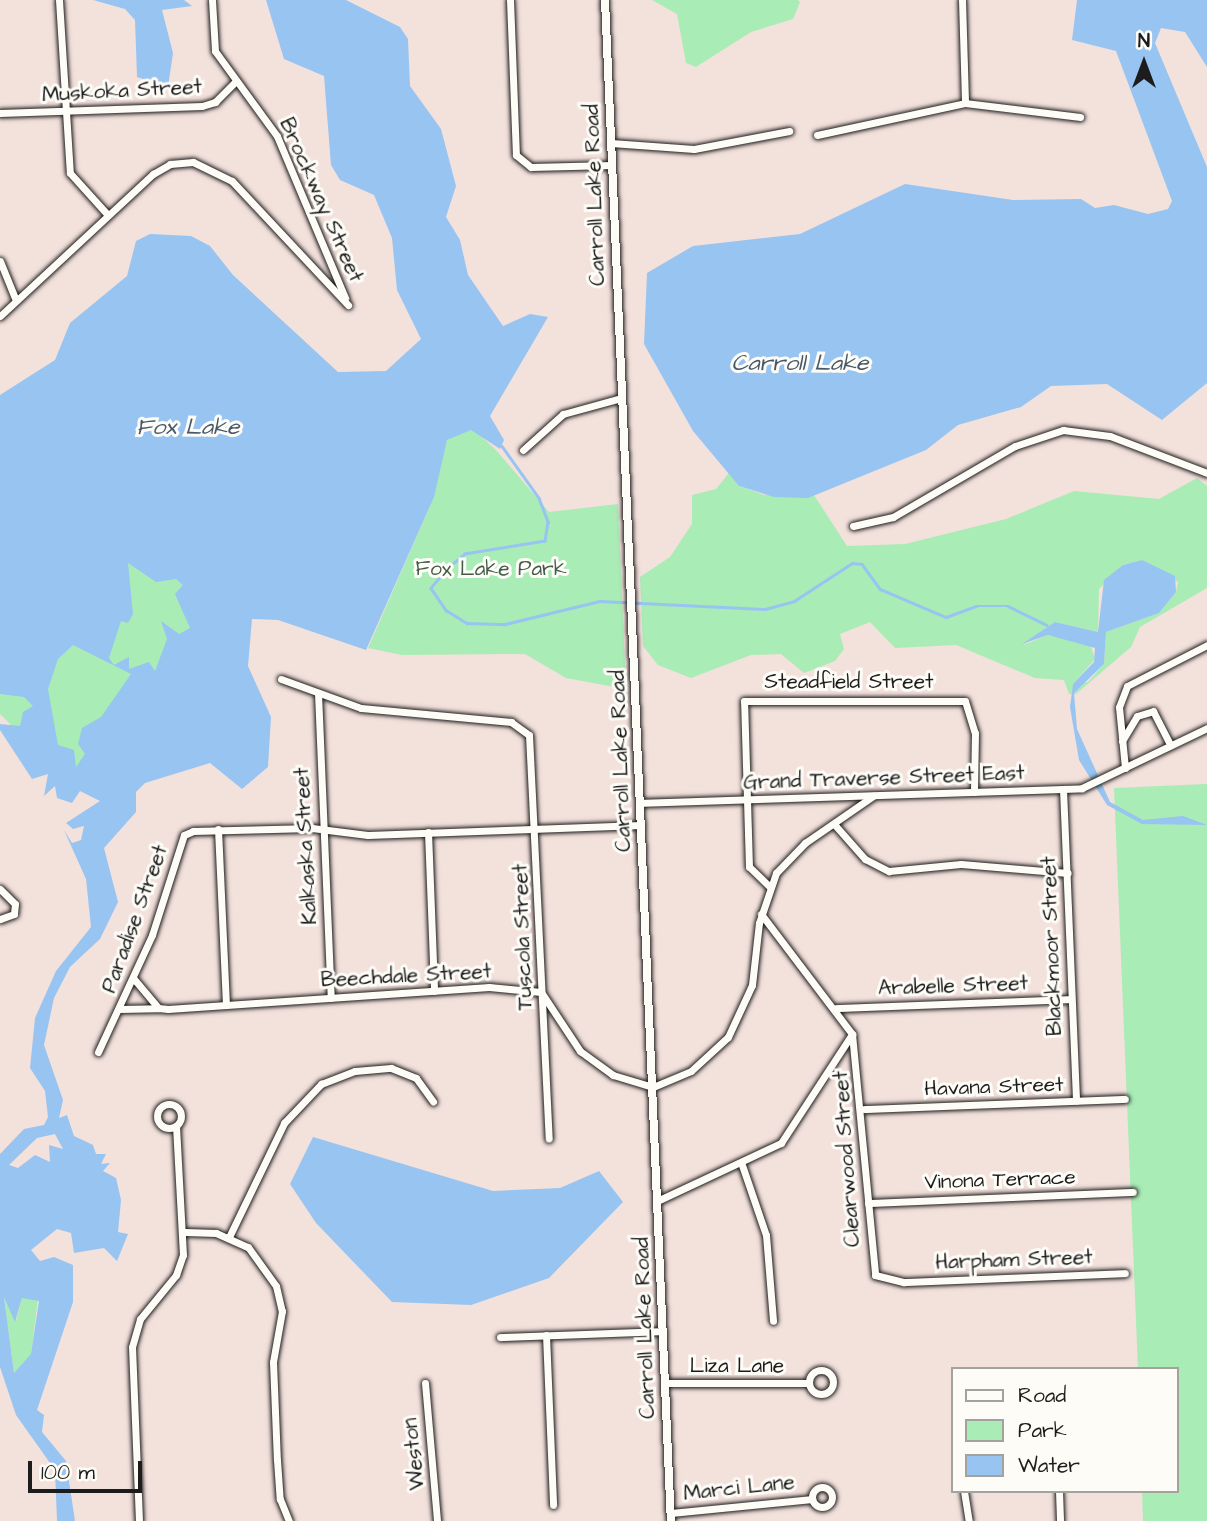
<!DOCTYPE html>
<html>
<head>
<meta charset="utf-8">
<style>
  body { margin:0 }
  #map { position:relative; width:1207px; height:1521px; overflow:hidden; background:#f3e1dc; font-family:"Architects Daughter",sans-serif }
  div>[style] { position:absolute }
  [style*='--x'] { left:calc(var(--x)*1px); top:calc(var(--y)*1px); width:calc(var(--w)*1px); rotate:calc(var(--a)*1deg) }
  .green>* { inset:0; background:#a9ecb6 }
  .water>* { inset:0; background:#98c4f1 }
  .stream>* { height:2.5px; margin:-1.25px; padding:0 1.25px; transform-origin:1.25px; border-radius:1.25px; background:#98c4f1 }
  .roads { filter:drop-shadow(0 0 2px #1c1c1c) drop-shadow(0 0 2px #1c1c1c) }
  .minor>* { height:7px; margin:-3.5px; padding:0 3.5px; transform-origin:3.5px; border-radius:3.5px; background:#fdfcf7 }
  .minor>.ring { margin:-3.5px; padding:0; box-sizing:content-box; background:none; border:7px solid #fdfcf7; border-radius:50% }
  .tertiary>* { height:8px; margin:-4px; padding:0 4px; transform-origin:4px; border-radius:4px; background:#fdfcf7 }
  span { translate:-50% -50%; white-space:nowrap; text-align:center; line-height:1.15; -webkit-text-stroke:6px #fdfcf7; paint-order:stroke }
  .street-label { font-size:21px; color:#1c1c1c }
  .park-label { font-size:21px; color:#465a4a }
  .water-label { font-size:23px; color:#475767; font-style:italic }
  .legend { position:absolute; left:951px; top:1367px; width:228px; height:126px; box-sizing:border-box; background:#fdfcf7; border:2px solid #a3a29f; margin:0; padding:9px 12px; list-style:none; font-size:21px; color:#1c1c1c }
  .legend li { display:flex; align-items:center; gap:14px; height:35px }
  .legend b { width:35px; border:2px solid #a3a29f }
  .north { position:absolute; left:1109px; top:28px; width:70px; height:70px; -webkit-text-stroke:5px #fdfcf7; paint-order:stroke; rotate:0deg; font-size:19px; font-weight:700; line-height:28px; text-align:center; color:#1c1c1c }
  .north::after { content:''; display:block; margin:auto; width:24px; height:32px; background:#1c1c1c; clip-path:polygon(50% 0,100% 100%,50% 72%,0 100%) }
  .scale { position:absolute; left:28px; top:1461px; width:114px; height:32px; box-sizing:border-box; border:4px solid #1c1c1c; border-top:0; padding-left:9px; font-size:21px; line-height:24px; white-space:nowrap; color:#1c1c1c; -webkit-text-stroke:5px #fdfcf7; paint-order:stroke }
</style>
</head>
<body>
<div id="map">
  <div class="green">
    <i style="clip-path:polygon(652px 0,798px 0,800px 2px,793px 19px,751px 32px,696px 67px,686px 63px,677px 14px)"></i>
    <i style="clip-path:polygon(458px 430px,474px 430px,496px 450px,549px 512px,618px 504px,626px 689px,566px 678px,525px 654px,402px 655px,368px 648px,430px 506px,445px 443px)"></i>
    <i style="clip-path:polygon(evenodd,729px 473px,739px 486px,765px 495px,814px 495px,847px 546px,905px 544px,1006px 519px,1074px 491px,1159px 499px,1197px 478px,1207px 486px,1207px 588px,1140px 627px,1131px 647px,1076px 694px,1069px 694px,1064px 680px,1035px 678px,956px 645px,895px 648px,870px 622px,840px 634px,844px 649px,835px 661px,804px 673px,781px 654px,751px 655px,691px 678px,658px 665px,643px 646px,640px 577px,670px 557px,692px 524px,692px 495px,716px 489px,729px 473px,1142px 560px,1178px 582px,1176px 592px,1159px 613px,1106px 632px,1104px 664px,1088px 682px,1073px 684px,1095px 659px,1090px 644px,1048px 635px,1023px 645px,1055px 622px,1098px 632px,1099px 589px,1123px 565px,1142px 560px)"></i>
    <i style="clip-path:polygon(0 498px,179px 554px,213px 625px,79px 778px,54px 768px,0 714px)"></i>
    <i style="clip-path:polygon(1207px 784px,1207px 1521px,1143px 1521px,1142px 1491px,1177px 1491px,1177px 1369px,1138px 1369px,1114px 788px)"></i>
    <i style="clip-path:polygon(4px 1297px,16px 1321px,22px 1298px,38px 1299px,31px 1355px,14px 1373px)"></i>
  </div>
  <div class="water">
    <i style="clip-path:polygon(93px 0,184px 0,192px 6px,162px 10px,173px 53px,168px 87px,137px 77px,135px 20px,125px 9px)"></i>
    <i style="clip-path:polygon(evenodd,266px 0,346px 0,400px 27px,408px 39px,410px 86px,441px 129px,456px 186px,446px 217px,460px 240px,468px 275px,503px 326px,530px 314px,548px 317px,490px 416px,504px 440px,500px 449px,471px 430px,447px 440px,434px 497px,366px 650px,278px 620px,252px 619px,248px 666px,271px 717px,268px 767px,242px 789px,210px 763px,145px 783px,136px 792px,136px 812px,104px 848px,118px 902px,100px 939px,70px 967px,54px 998px,44px 1045px,63px 1100px,59px 1118px,67px 1115px,74px 1136px,93px 1145px,96px 1154px,106px 1154px,101px 1164px,110px 1163px,103px 1171px,116px 1178px,121px 1200px,118px 1232px,128px 1234px,117px 1261px,104px 1248px,74px 1253px,71px 1233px,57px 1229px,31px 1250px,40px 1261px,54px 1257px,73px 1265px,73px 1302px,37px 1410px,44px 1415px,42px 1432px,66px 1461px,75px 1521px,57px 1521px,55px 1470px,16px 1415px,0 1367px,0 1154px,24px 1129px,44px 1125px,48px 1117px,45px 1091px,30px 1068px,35px 1018px,56px 971px,91px 927px,86px 879px,64px 830px,72px 843px,81px 840px,84px 826px,73px 829px,66px 823px,100px 801px,80px 791px,72px 803px,57px 798px,55px 786px,44px 796px,48px 774px,32px 779px,0 730px,0 724px,20px 726px,23px 712px,33px 706px,24px 697px,0 694px,0 395px,55px 360px,70px 323px,127px 276px,136px 241px,150px 234px,191px 236px,210px 246px,233px 275px,338px 372px,386px 371px,421px 339px,397px 290px,392px 238px,374px 195px,340px 180px,331px 165px,324px 76px,284px 59px,266px 0,128px 563px,156px 582px,176px 579px,183px 585px,175px 594px,190px 628px,179px 634px,161px 621px,167px 639px,155px 671px,149px 662px,129px 669px,129px 657px,114px 665px,109px 658px,121px 621px,128px 623px,133px 614px,128px 563px,266px 0,73px 645px,131px 674px,101px 717px,82px 728px,78px 744px,85px 754px,76px 767px,74px 750px,58px 745px,48px 689px,58px 659px,73px 645px,266px 0,55px 1134px,63px 1149px,49px 1145px,50px 1162px,35px 1155px,18px 1168px,9px 1165px,37px 1138px,55px 1134px,266px 0,4px 1297px,15px 1322px,22px 1298px,39px 1301px,31px 1354px,14px 1373px,4px 1297px)"></i>
    <i style="clip-path:polygon(1077px 0,1207px 0,1207px 67px,1185px 32px,1161px 28px,1155px 43px,1207px 167px,1207px 383px,1162px 420px,1107px 384px,1051px 386px,1021px 407px,958px 425px,926px 450px,808px 498px,774px 497px,739px 486px,693px 431px,644px 344px,647px 273px,693px 246px,800px 234px,905px 184px,1013px 200px,1081px 199px,1095px 208px,1114px 205px,1148px 214px,1168px 209px,1172px 201px,1116px 51px,1072px 40px)"></i>
    <i style="clip-path:polygon(1142px 560px,1175px 576px,1176px 592px,1159px 613px,1106px 632px,1104px 664px,1074px 693px,1077px 729px,1110px 802px,1143px 820px,1183px 816px,1207px 825px,1142px 824px,1107px 805px,1079px 760px,1070px 707px,1073px 684px,1094px 662px,1095px 648px,1048px 635px,1022px 644px,1055px 622px,1098px 632px,1104px 580px,1123px 565px)"></i>
    <i style="clip-path:polygon(313px 1137px,493px 1191px,560px 1188px,599px 1171px,623px 1202px,549px 1278px,471px 1305px,392px 1302px,316px 1223px,290px 1184px)"></i>
  </div>
  <div class="stream">
    <i style="--x:502;--y:446;--w:64;--a:54.6"></i>
    <i style="--x:539;--y:498;--w:26;--a:69"></i>
    <i style="--x:548;--y:522;--w:19;--a:99"></i>
    <i style="--x:545;--y:541;--w:81;--a:170.8"></i>
    <i style="--x:465;--y:554;--w:23;--a:140"></i>
    <i style="--x:447;--y:569;--w:25;--a:130"></i>
    <i style="--x:431;--y:588;--w:27;--a:56"></i>
    <i style="--x:446;--y:610;--w:25;--a:32"></i>
    <i style="--x:467;--y:623;--w:38;--a:2"></i>
    <i style="--x:505;--y:624;--w:98;--a:-13.6"></i>
    <i style="--x:600;--y:601;--w:165;--a:2.8"></i>
    <i style="--x:765;--y:609;--w:30;--a:-15"></i>
    <i style="--x:794;--y:601;--w:69;--a:-33.2"></i>
    <i style="--x:852;--y:563;--w:10;--a:6"></i>
    <i style="--x:862;--y:564;--w:31;--a:54"></i>
    <i style="--x:880;--y:589;--w:72;--a:23"></i>
    <i style="--x:946;--y:617;--w:32;--a:-20"></i>
    <i style="--x:976;--y:606;--w:32;--a:0"></i>
    <i style="--x:1008;--y:606;--w:43;--a:26"></i>
  </div>
  <div class="roads">
    <div class="minor">
      <i style="--x:59;--y:0;--w:173;--a:86.4"></i>
      <i style="--x:70;--y:173;--w:55;--a:47.9"></i>
      <i style="--x:212;--y:0;--w:51;--a:86.6"></i>
      <i style="--x:215;--y:51;--w:105;--a:53.9"></i>
      <i style="--x:277;--y:136;--w:176;--a:67.2"></i>
      <i style="--x:510;--y:0;--w:155;--a:87.8"></i>
      <i style="--x:516;--y:155;--w:19;--a:39"></i>
      <i style="--x:531;--y:167;--w:81;--a:-1.4"></i>
      <i style="--x:962;--y:0;--w:103;--a:88.3"></i>
      <i style="--x:0;--y:113;--w:202;--a:-2"></i>
      <i style="--x:202;--y:106;--w:14;--a:-17"></i>
      <i style="--x:215;--y:102;--w:30;--a:-45"></i>
      <i style="--x:817;--y:135;--w:151;--a:-12.2"></i>
      <i style="--x:965;--y:103;--w:116;--a:6.9"></i>
      <i style="--x:611;--y:143;--w:83;--a:4.1"></i>
      <i style="--x:694;--y:149;--w:97;--a:-10.7"></i>
      <i style="--x:0;--y:261;--w:40;--a:68"></i>
      <i style="--x:0;--y:316;--w:209;--a:-42.9"></i>
      <i style="--x:153;--y:174;--w:20;--a:-30"></i>
      <i style="--x:170;--y:164;--w:23;--a:-5"></i>
      <i style="--x:193;--y:162;--w:43;--a:26"></i>
      <i style="--x:232;--y:181;--w:170;--a:46.9"></i>
      <i style="--x:523;--y:450;--w:54;--a:-42"></i>
      <i style="--x:563;--y:414;--w:60;--a:-15.4"></i>
      <i style="--x:853;--y:526;--w:41;--a:-12.7"></i>
      <i style="--x:893;--y:517;--w:141;--a:-30.2"></i>
      <i style="--x:1015;--y:446;--w:51;--a:-18.4"></i>
      <i style="--x:1063;--y:430;--w:47;--a:7.3"></i>
      <i style="--x:1110;--y:436;--w:104;--a:20.9"></i>
      <i style="--x:281;--y:679;--w:85;--a:19.9"></i>
      <i style="--x:361;--y:708;--w:151;--a:5.3"></i>
      <i style="--x:511;--y:722;--w:22;--a:36"></i>
      <i style="--x:529;--y:735;--w:404;--a:87.2"></i>
      <i style="--x:318;--y:693;--w:305;--a:87.6"></i>
      <i style="--x:1122;--y:741;--w:29;--a:-59"></i>
      <i style="--x:1137;--y:716;--w:17;--a:-17"></i>
      <i style="--x:1153;--y:711;--w:35;--a:63"></i>
      <i style="--x:1125;--y:768;--w:61;--a:-95.6"></i>
      <i style="--x:1119;--y:707;--w:22;--a:-69"></i>
      <i style="--x:1127;--y:686;--w:90;--a:-27.1"></i>
      <i style="--x:1063;--y:789;--w:312;--a:87.6"></i>
      <i style="--x:640;--y:803;--w:442;--a:-1.9"></i>
      <i style="--x:1082;--y:788;--w:139;--a:-25.6"></i>
      <i style="--x:834;--y:824;--w:47;--a:48.5"></i>
      <i style="--x:865;--y:859;--w:27;--a:27"></i>
      <i style="--x:889;--y:871;--w:72;--a:-5.6"></i>
      <i style="--x:961;--y:864;--w:107;--a:4.8"></i>
      <i style="--x:218;--y:829;--w:176;--a:87.4"></i>
      <i style="--x:428;--y:832;--w:159;--a:87.8"></i>
      <i style="--x:770;--y:887;--w:29;--a:-136"></i>
      <i style="--x:749;--y:867;--w:166;--a:-91.7"></i>
      <i style="--x:744;--y:701;--w:221;--a:0"></i>
      <i style="--x:965;--y:701;--w:34;--a:73"></i>
      <i style="--x:975;--y:733;--w:59;--a:91"></i>
      <i style="--x:0;--y:889;--w:21;--a:45"></i>
      <i style="--x:15;--y:904;--w:10;--a:96"></i>
      <i style="--x:14;--y:914;--w:15;--a:160"></i>
      <i style="--x:761;--y:914;--w:151;--a:52.8"></i>
      <i style="--x:852;--y:1034;--w:242;--a:84.5"></i>
      <i style="--x:875;--y:1275;--w:30;--a:14"></i>
      <i style="--x:904;--y:1282;--w:221;--a:-2.3"></i>
      <i style="--x:134;--y:979;--w:38;--a:50"></i>
      <i style="--x:158;--y:1008;--w:10;--a:6"></i>
      <i style="--x:168;--y:1009;--w:322;--a:-3.9"></i>
      <i style="--x:489;--y:987;--w:52;--a:5.5"></i>
      <i style="--x:541;--y:992;--w:71;--a:56.5"></i>
      <i style="--x:580;--y:1051;--w:41;--a:36"></i>
      <i style="--x:613;--y:1075;--w:42;--a:16.7"></i>
      <i style="--x:653;--y:1087;--w:41;--a:-22.8"></i>
      <i style="--x:691;--y:1071;--w:50;--a:-42.6"></i>
      <i style="--x:728;--y:1037;--w:57;--a:-65.2"></i>
      <i style="--x:752;--y:985;--w:62;--a:-83.6"></i>
      <i style="--x:759;--y:923;--w:53;--a:-71.2"></i>
      <i style="--x:776;--y:873;--w:42;--a:-46"></i>
      <i style="--x:805;--y:843;--w:83;--a:-34.7"></i>
      <i style="--x:836;--y:1008;--w:234;--a:-2.2"></i>
      <i style="--x:119;--y:1009;--w:39;--a:-1"></i>
      <i style="--x:98;--y:1052;--w:129;--a:-65.2"></i>
      <i style="--x:152;--y:935;--w:105;--a:-72.3"></i>
      <i style="--x:184;--y:835;--w:10;--a:-24"></i>
      <i style="--x:193;--y:831;--w:119;--a:-1.4"></i>
      <i style="--x:312;--y:828;--w:56;--a:7.1"></i>
      <i style="--x:368;--y:835;--w:273;--a:-2.1"></i>
      <i class="ring" style="left:157px;top:1104px;width:17px;height:17px"></i>
      <i style="--x:864;--y:1109;--w:261;--a:-2.2"></i>
      <i style="--x:742;--y:1165;--w:74;--a:71.1"></i>
      <i style="--x:766;--y:1235;--w:86;--a:85.3"></i>
      <i style="--x:657;--y:1201;--w:137;--a:-25.1"></i>
      <i style="--x:781;--y:1143;--w:130;--a:-56.9"></i>
      <i style="--x:868;--y:1203;--w:265;--a:-2.4"></i>
      <i style="--x:185;--y:1232;--w:31;--a:2"></i>
      <i style="--x:216;--y:1233;--w:35;--a:24"></i>
      <i style="--x:248;--y:1247;--w:48;--a:54.3"></i>
      <i style="--x:276;--y:1286;--w:26;--a:77"></i>
      <i style="--x:282;--y:1311;--w:52;--a:100"></i>
      <i style="--x:273;--y:1362;--w:98;--a:87.7"></i>
      <i style="--x:277;--y:1460;--w:39;--a:86"></i>
      <i style="--x:280;--y:1499;--w:24;--a:68"></i>
      <i style="--x:229;--y:1237;--w:127;--a:-64.2"></i>
      <i style="--x:284;--y:1123;--w:54;--a:-46.5"></i>
      <i style="--x:321;--y:1084;--w:36;--a:-21"></i>
      <i style="--x:355;--y:1071;--w:36;--a:-5"></i>
      <i style="--x:391;--y:1068;--w:27;--a:22"></i>
      <i style="--x:416;--y:1078;--w:29;--a:54"></i>
      <i style="--x:546;--y:1335;--w:170;--a:87.6"></i>
      <i style="--x:500;--y:1337;--w:162;--a:-2.1"></i>
      <i class="ring" style="left:809px;top:1370px;width:17px;height:17px"></i>
      <i style="--x:425;--y:1383;--w:139;--a:85"></i>
      <i style="--x:665;--y:1383;--w:144;--a:0"></i>
      <i class="ring" style="left:812px;top:1487px;width:13px;height:13px"></i>
      <i style="--x:964;--y:1491;--w:30;--a:81"></i>
      <i style="--x:1059;--y:1491;--w:30;--a:88"></i>
      <i style="--x:671;--y:1513;--w:142;--a:-5.7"></i>
      <i style="--x:139;--y:1521;--w:174;--a:-92.3"></i>
      <i style="--x:132;--y:1347;--w:29;--a:-74"></i>
      <i style="--x:140;--y:1319;--w:57;--a:-50.7"></i>
      <i style="--x:176;--y:1275;--w:21;--a:-71"></i>
      <i style="--x:183;--y:1255;--w:129;--a:-93.1"></i>
    </div>
    <div class="tertiary">
      <i style="--x:605;--y:0;--w:1522;--a:87.52"></i>
    </div>
  </div>
  <div class="street-label">
    <span style="left:122px;top:91px;rotate:-3deg">Muskoka Street</span>
    <span style="left:595px;top:195px;rotate:-92deg">Carroll Lake Road</span>
    <span style="left:321px;top:200px;rotate:66deg">Brockway Street</span>
    <span style="left:849px;top:682px">Steadfield Street</span>
    <span style="left:621px;top:761px;rotate:-92deg">Carroll Lake Road</span>
    <span style="left:884px;top:778px;rotate:-2deg">Grand Traverse Street East</span>
    <span style="left:306px;top:846px;rotate:-93deg">Kalkaska Street</span>
    <span style="left:135px;top:919px;rotate:-70deg">Paradise Street</span>
    <span style="left:523px;top:937px;rotate:-92deg">Tuscola Street</span>
    <span style="left:1052px;top:946px;rotate:-92deg">Blackmoor Street</span>
    <span style="left:406px;top:976px;rotate:-3deg">Beechdale Street</span>
    <span style="left:953px;top:986px;rotate:-2deg">Arabelle Street</span>
    <span style="left:994px;top:1087px;rotate:-2deg">Havana Street</span>
    <span style="left:847px;top:1159px;rotate:-94deg">Clearwood Street</span>
    <span style="left:1000px;top:1180px;rotate:-2deg">Vinona Terrace</span>
    <span style="left:1014px;top:1260px;rotate:-2deg">Harpham Street</span>
    <span style="left:645px;top:1328px;rotate:-92deg">Carroll Lake Road</span>
    <span style="left:737px;top:1366px">Liza Lane</span>
    <span style="left:414px;top:1454px;rotate:-96deg">Weston</span>
    <span style="left:739px;top:1488px;rotate:-6deg">Marci Lane</span>
  </div>
  <div class="park-label">
    <span style="left:491px;top:569px">Fox Lake Park</span>
  </div>
  <div class="water-label">
    <span style="left:800px;top:363px">Carroll Lake</span>
    <span style="left:188px;top:427px">Fox Lake</span>
  </div>
  <ul class="legend">
  <li><b style="height:9px;background:#fdfcf7"></b>Road</li>
  <li><b style="height:19px;background:#a9ecb6"></b>Park</li>
  <li><b style="height:19px;background:#98c4f1"></b>Water</li>
  </ul>
  <div class="north">N</div>
  <div class="scale">100 m</div>
</div>
</body>
</html>
